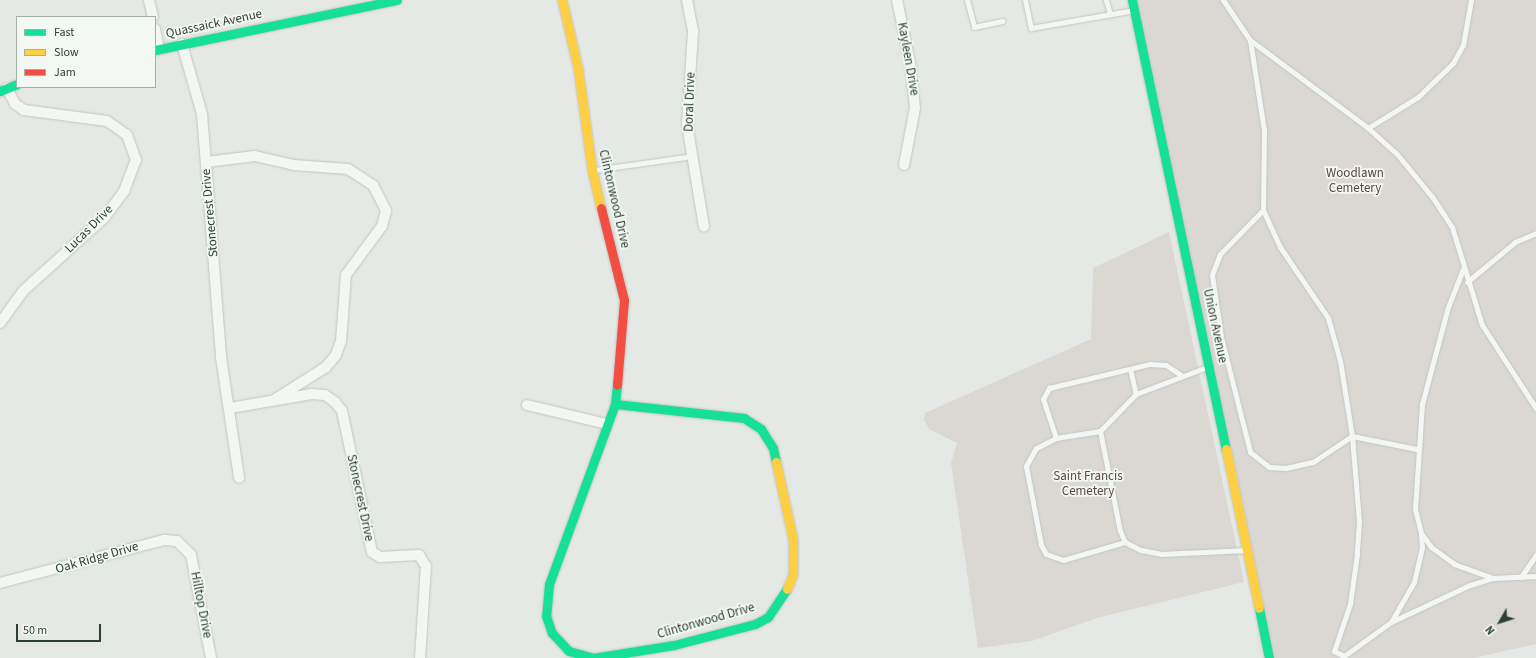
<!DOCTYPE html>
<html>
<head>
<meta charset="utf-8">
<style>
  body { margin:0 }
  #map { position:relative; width:1536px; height:658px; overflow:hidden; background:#e5e9e6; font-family:"Source Sans 3",sans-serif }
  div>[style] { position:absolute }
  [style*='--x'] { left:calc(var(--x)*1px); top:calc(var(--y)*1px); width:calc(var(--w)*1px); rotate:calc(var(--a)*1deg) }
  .green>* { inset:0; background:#dbd8d4 }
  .roads { filter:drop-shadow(0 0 1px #c2c6c3) drop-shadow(0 0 1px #c2c6c3) }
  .lane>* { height:5px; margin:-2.5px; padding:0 2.5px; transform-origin:2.5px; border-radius:2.5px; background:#f4f6f4 }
  .street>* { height:10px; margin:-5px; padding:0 5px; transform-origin:5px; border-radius:5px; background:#f4f6f4 }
  .fast>* { height:9px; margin:-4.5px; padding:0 4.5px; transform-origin:4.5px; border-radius:4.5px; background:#16e098 }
  .slow>* { height:9px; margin:-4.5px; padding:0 4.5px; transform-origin:4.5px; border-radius:4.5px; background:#ffcf43 }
  .jam>* { height:9px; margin:-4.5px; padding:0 4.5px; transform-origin:4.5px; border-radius:4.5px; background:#f24e42 }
  span { translate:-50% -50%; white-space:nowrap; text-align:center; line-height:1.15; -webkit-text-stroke:3.5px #f3f8f4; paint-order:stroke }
  .street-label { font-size:13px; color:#2d4131 }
  .park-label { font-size:13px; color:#5c473c }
  .legend { position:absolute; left:16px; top:16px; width:140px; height:72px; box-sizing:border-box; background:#f3f8f4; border:1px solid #a4afa6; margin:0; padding:5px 7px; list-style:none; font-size:12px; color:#2d4131 }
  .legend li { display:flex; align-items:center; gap:8px; height:20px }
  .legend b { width:20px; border:1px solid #a4afa6 }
  .north { position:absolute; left:1480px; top:602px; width:40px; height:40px; -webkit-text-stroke:3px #f3f8f4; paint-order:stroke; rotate:231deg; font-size:11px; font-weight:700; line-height:16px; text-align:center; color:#2d4131 }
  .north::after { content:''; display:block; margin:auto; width:14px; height:18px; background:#2d4131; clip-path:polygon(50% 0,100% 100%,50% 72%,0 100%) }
  .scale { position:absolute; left:16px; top:624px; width:85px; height:18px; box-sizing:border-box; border:2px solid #2d4131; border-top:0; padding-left:5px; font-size:12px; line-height:14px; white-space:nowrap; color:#2d4131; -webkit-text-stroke:3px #f3f8f4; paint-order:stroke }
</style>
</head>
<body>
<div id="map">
  <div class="green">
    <i style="clip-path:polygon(1131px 0,1536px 0,1536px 644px,1474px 658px,1269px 658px)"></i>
    <i style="clip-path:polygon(1169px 232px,1244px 582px,1097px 618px,1032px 641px,978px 648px,951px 463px,957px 443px,929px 429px,924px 420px,925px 413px,1091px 339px,1093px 268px)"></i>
  </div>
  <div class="roads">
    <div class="lane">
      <i style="--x:967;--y:0;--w:28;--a:75"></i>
      <i style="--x:974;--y:27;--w:29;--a:-12"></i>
      <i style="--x:1025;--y:0;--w:29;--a:78"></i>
      <i style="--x:1031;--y:28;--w:105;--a:-9.9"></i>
      <i style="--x:1106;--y:0;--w:15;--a:74"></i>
      <i style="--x:1223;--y:0;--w:48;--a:56"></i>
      <i style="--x:1250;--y:40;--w:147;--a:36.7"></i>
      <i style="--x:1368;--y:128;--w:39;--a:42"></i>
      <i style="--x:1397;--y:154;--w:57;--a:50.7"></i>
      <i style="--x:1433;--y:198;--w:35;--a:57"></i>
      <i style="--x:1452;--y:227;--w:102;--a:73"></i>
      <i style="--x:1482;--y:325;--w:99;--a:57"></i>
      <i style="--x:1250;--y:40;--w:91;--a:81.2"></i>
      <i style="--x:1264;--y:130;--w:80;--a:90.7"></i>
      <i style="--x:1263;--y:210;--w:41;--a:65.3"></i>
      <i style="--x:1280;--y:247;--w:86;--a:55.9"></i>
      <i style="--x:1328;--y:318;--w:45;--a:74.4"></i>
      <i style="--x:1340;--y:361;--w:76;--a:80.9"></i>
      <i style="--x:1352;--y:436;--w:86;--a:85.3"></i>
      <i style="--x:1359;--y:522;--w:32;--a:94"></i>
      <i style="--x:1357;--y:554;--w:50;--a:98"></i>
      <i style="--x:1350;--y:604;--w:50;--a:108.8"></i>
      <i style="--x:1334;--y:651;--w:11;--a:27"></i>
      <i style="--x:1344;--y:656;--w:58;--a:-35.9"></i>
      <i style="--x:1391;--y:622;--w:87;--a:-25.1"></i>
      <i style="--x:1470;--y:585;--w:24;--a:-17"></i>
      <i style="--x:1493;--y:578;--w:43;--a:-2.7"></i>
      <i style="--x:1368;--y:128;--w:59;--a:-31.8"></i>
      <i style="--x:1418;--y:97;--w:49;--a:-44.2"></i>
      <i style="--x:1453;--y:63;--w:21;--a:-61"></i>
      <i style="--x:1463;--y:45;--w:46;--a:-79.9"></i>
      <i style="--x:594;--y:170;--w:99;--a:-8.1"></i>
      <i style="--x:1263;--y:210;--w:62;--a:134.3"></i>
      <i style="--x:1220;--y:254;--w:22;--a:111"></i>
      <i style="--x:1212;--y:275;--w:63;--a:81.7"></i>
      <i style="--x:1221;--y:337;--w:119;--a:75.8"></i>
      <i style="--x:1250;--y:452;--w:24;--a:38"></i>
      <i style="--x:1269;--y:467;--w:17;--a:3"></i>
      <i style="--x:1286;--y:468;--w:28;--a:-13"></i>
      <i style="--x:1313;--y:462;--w:47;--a:-33.7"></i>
      <i style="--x:1352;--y:436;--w:66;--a:11.3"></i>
      <i style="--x:1463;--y:269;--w:41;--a:111.5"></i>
      <i style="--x:1448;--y:307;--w:100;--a:105"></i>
      <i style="--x:1422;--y:404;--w:105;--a:93.8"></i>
      <i style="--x:1415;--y:509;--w:25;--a:76"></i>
      <i style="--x:1421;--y:533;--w:17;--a:54"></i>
      <i style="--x:1431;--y:547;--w:29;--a:36"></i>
      <i style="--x:1454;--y:564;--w:41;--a:19.7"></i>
      <i style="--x:1467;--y:282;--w:62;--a:-39.8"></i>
      <i style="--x:1515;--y:242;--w:23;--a:-23"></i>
      <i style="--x:1207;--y:367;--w:76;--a:159.2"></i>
      <i style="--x:1136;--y:394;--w:52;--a:134.2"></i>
      <i style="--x:1100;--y:431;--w:102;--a:78.7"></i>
      <i style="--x:1120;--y:531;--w:12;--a:66"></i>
      <i style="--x:1125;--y:542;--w:18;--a:27"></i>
      <i style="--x:1141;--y:550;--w:20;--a:11"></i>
      <i style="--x:1161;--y:554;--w:86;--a:-2.7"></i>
      <i style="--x:1130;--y:369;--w:26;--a:77"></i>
      <i style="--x:1100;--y:431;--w:45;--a:171"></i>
      <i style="--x:1056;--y:438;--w:22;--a:153"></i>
      <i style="--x:1036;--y:448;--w:21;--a:119"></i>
      <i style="--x:1026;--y:466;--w:80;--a:79.2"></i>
      <i style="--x:1041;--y:545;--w:10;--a:61"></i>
      <i style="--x:1046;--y:554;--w:18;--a:19"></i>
      <i style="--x:1063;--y:560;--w:65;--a:-16.2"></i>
      <i style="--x:1056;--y:438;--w:41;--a:-108.4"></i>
      <i style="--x:1043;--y:399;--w:13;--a:-61"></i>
      <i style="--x:1049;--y:388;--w:104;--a:-13.4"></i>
      <i style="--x:1150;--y:364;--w:16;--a:4"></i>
      <i style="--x:1166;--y:365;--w:18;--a:34"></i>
      <i style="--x:1521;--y:577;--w:27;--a:-56"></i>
      <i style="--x:1391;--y:622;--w:46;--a:-60.1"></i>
      <i style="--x:1414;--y:582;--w:35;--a:-77"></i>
      <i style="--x:1422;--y:548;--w:13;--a:-94"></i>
    </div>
    <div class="street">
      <i style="--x:149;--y:0;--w:17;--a:77"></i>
      <i style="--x:687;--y:0;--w:33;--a:79"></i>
      <i style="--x:693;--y:32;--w:92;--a:93.7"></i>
      <i style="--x:687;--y:124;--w:104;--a:80.6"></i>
      <i style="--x:897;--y:0;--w:63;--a:78.2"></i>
      <i style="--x:910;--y:62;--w:46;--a:83.8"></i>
      <i style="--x:915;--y:108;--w:58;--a:100.9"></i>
      <i style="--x:155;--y:29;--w:20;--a:79"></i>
      <i style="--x:182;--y:44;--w:73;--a:74.1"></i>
      <i style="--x:202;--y:114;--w:244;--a:85.5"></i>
      <i style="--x:221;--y:357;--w:122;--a:81.5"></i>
      <i style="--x:206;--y:162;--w:49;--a:-7"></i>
      <i style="--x:255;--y:156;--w:40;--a:13"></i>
      <i style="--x:294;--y:165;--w:54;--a:4.2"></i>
      <i style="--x:348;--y:169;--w:30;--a:33"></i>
      <i style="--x:373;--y:185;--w:29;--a:63"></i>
      <i style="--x:386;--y:211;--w:16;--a:105"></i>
      <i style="--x:382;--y:226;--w:61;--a:126.3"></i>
      <i style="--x:346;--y:275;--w:66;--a:94.3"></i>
      <i style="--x:341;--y:341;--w:15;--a:110"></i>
      <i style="--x:336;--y:355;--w:16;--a:130"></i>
      <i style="--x:326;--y:367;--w:62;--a:147.6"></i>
      <i style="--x:0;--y:323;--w:39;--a:-54"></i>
      <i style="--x:23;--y:291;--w:109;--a:-42"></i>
      <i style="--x:104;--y:218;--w:34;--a:-53"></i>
      <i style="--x:124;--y:191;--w:33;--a:-69"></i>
      <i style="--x:136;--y:160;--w:27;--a:-110"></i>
      <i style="--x:127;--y:135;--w:24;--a:-145"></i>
      <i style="--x:107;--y:121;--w:84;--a:-172.5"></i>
      <i style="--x:24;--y:110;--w:11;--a:-146"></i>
      <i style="--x:15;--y:104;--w:18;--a:-117"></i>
      <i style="--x:527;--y:405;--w:82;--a:13.4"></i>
      <i style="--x:230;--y:408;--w:83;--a:-9.7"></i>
      <i style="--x:312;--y:394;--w:13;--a:4"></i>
      <i style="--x:325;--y:395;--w:12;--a:35"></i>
      <i style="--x:335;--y:402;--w:11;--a:52"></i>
      <i style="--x:342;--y:411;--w:144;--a:78"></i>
      <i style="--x:372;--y:552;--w:9;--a:32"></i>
      <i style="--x:380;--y:557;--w:39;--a:-3"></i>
      <i style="--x:419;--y:555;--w:13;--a:58"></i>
      <i style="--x:426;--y:566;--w:92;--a:93.7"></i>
      <i style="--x:0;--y:583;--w:170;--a:-14.7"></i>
      <i style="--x:164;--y:540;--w:13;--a:4"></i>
      <i style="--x:177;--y:541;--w:20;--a:45"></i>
      <i style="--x:191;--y:555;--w:105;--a:79"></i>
    </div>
    <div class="fast">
      <i style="--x:1132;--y:0;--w:459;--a:78.2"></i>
      <i style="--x:155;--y:50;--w:247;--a:-11.7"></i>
      <i style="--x:0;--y:91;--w:18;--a:-22"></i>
      <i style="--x:617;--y:385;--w:19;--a:96"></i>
      <i style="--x:615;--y:404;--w:192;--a:110.1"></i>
      <i style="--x:549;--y:584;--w:32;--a:95"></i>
      <i style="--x:546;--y:616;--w:18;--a:71"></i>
      <i style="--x:552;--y:633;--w:25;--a:47"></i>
      <i style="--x:569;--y:651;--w:25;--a:16"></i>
      <i style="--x:593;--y:658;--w:82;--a:-9.1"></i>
      <i style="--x:674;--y:645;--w:84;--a:-14.5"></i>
      <i style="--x:755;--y:624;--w:15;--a:-28"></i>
      <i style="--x:768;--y:617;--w:34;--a:-56"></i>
      <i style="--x:615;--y:404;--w:130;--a:6.2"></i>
      <i style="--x:744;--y:418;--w:20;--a:33"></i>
      <i style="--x:761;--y:429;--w:22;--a:58"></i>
      <i style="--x:773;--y:448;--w:14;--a:78"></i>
      <i style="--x:1259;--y:608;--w:51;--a:78.7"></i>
    </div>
    <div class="slow">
      <i style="--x:562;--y:0;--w:71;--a:76.9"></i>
      <i style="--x:578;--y:69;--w:102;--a:82.1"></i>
      <i style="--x:592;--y:170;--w:39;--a:77"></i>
      <i style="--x:1226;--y:449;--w:162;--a:78.3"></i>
      <i style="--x:776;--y:462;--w:80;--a:77.7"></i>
      <i style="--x:793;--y:540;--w:34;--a:90"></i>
      <i style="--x:793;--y:574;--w:16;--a:112"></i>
    </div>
    <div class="jam">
      <i style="--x:601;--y:208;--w:95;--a:76"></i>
      <i style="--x:624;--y:300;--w:85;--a:94.7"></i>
    </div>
  </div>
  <div class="street-label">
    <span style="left:214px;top:24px;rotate:-12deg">Quassaick Avenue</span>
    <span style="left:908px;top:59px;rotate:80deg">Kayleen Drive</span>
    <span style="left:690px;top:102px;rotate:-88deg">Doral Drive</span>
    <span style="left:614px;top:199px;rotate:77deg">Clintonwood Drive</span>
    <span style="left:210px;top:213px;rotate:-95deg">Stonecrest Drive</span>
    <span style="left:89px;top:229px;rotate:-45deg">Lucas Drive</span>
    <span style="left:1215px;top:326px;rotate:78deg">Union Avenue</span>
    <span style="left:360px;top:498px;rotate:78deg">Stonecrest Drive</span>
    <span style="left:97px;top:558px;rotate:-16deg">Oak Ridge Drive</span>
    <span style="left:201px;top:605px;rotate:79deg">Hilltop Drive</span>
    <span style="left:706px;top:621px;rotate:-16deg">Clintonwood Drive</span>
  </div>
  <div class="park-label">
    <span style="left:1355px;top:181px">Woodlawn<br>Cemetery</span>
    <span style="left:1088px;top:484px">Saint Francis<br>Cemetery</span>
  </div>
  <ul class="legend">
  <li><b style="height:5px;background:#16e098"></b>Fast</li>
  <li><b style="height:5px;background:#ffcf43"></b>Slow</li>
  <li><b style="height:5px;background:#f24e42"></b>Jam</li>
  </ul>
  <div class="north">N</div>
  <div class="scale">50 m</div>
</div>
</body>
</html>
